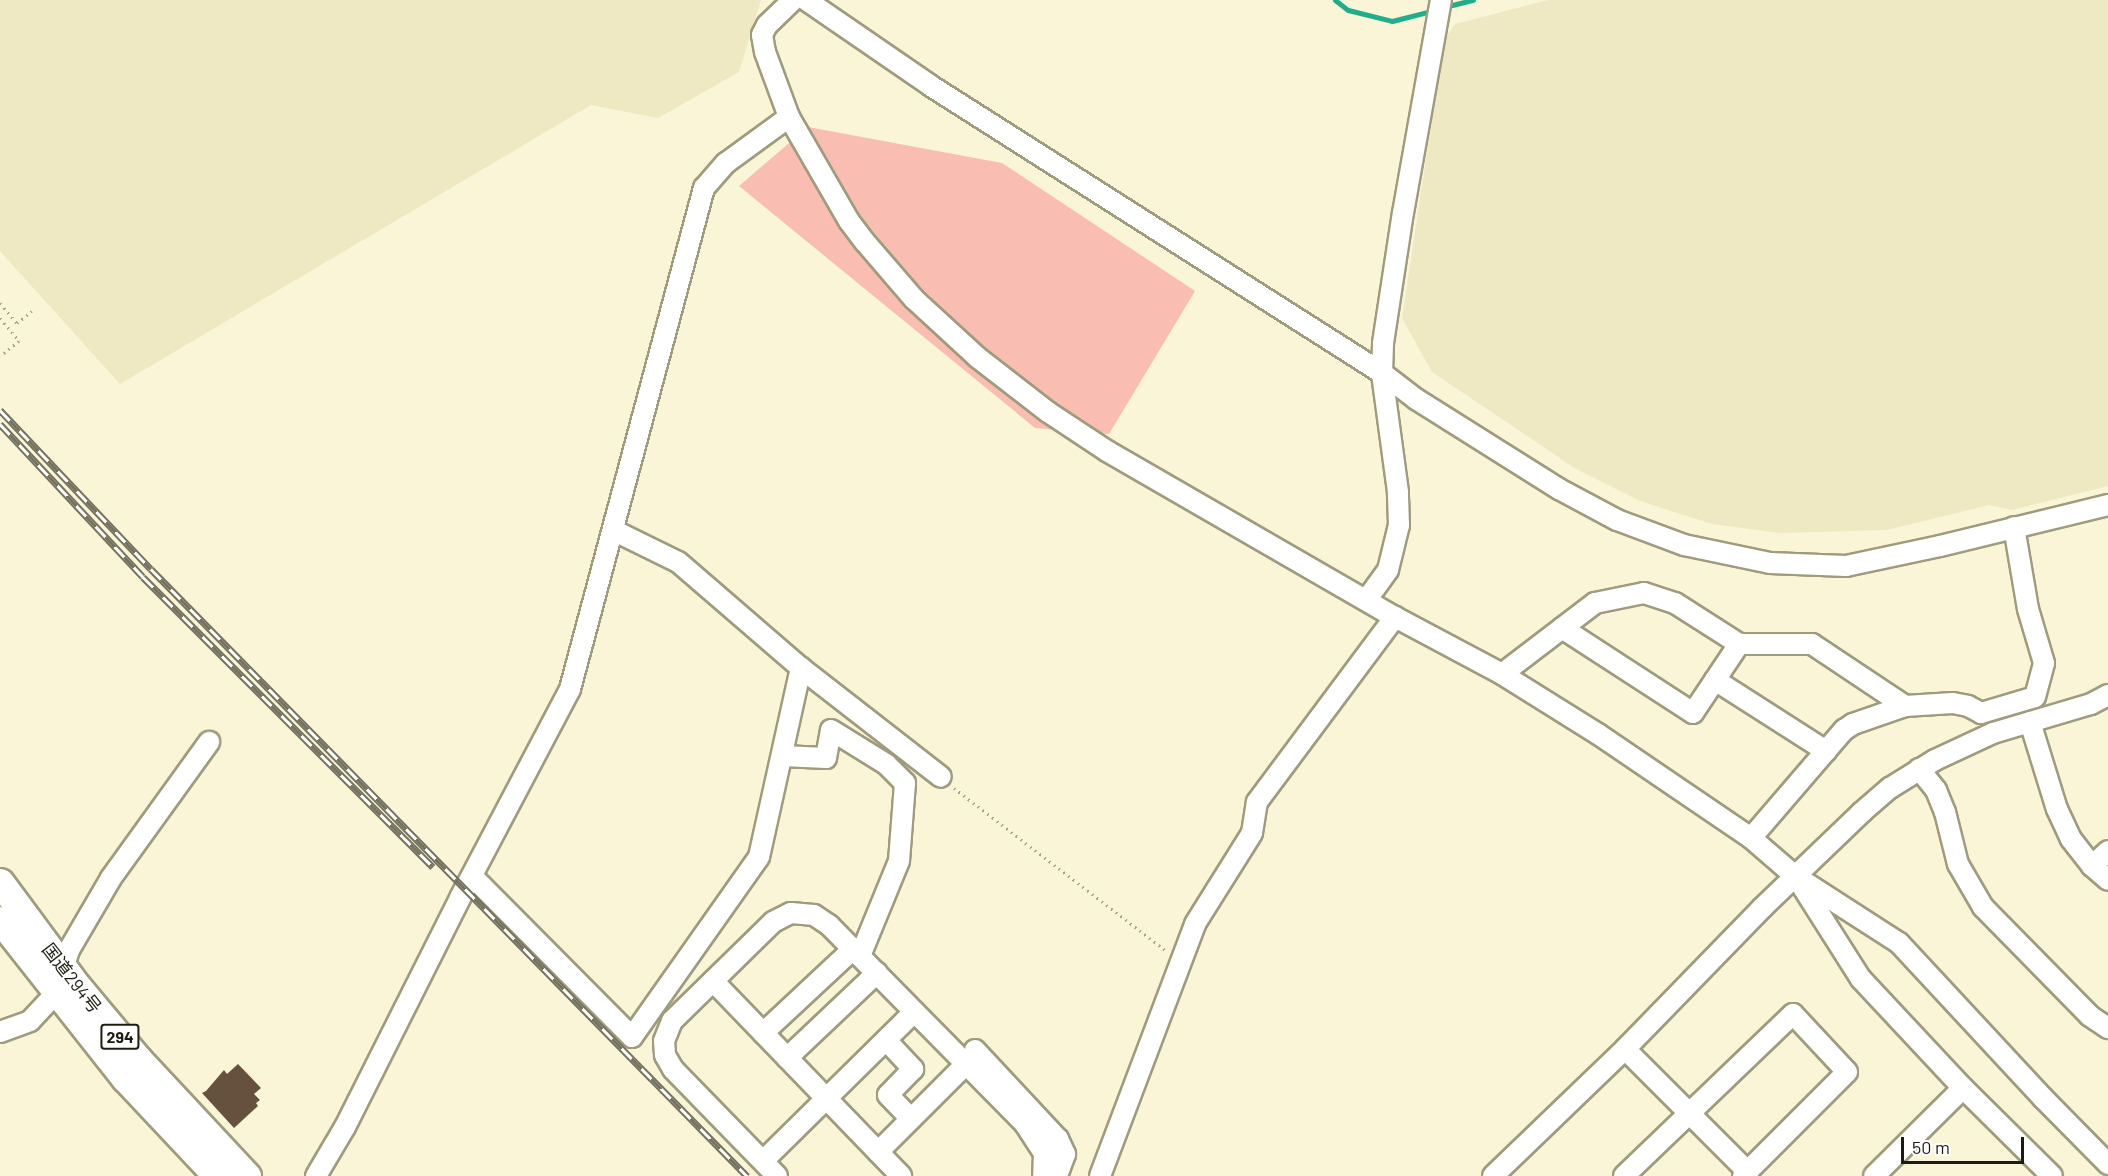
<!DOCTYPE html>
<meta charset="utf-8">
<style>
body{margin:0}
#map{position:relative;width:2108px;height:1176px;overflow:hidden;background:#f9f5d6;font-family:Barlow,"Noto Sans JP",sans-serif}
div>[style]{position:absolute}
.built>*{inset:0;background:#eee9c2}
.green>*{inset:0;background:#fabdb2}
.stream>*{height:5px;margin:-2.5px;padding:0 2.5px;transform-origin:2.5px;border-radius:2.5px;background:#1fad8a}
.building>*{inset:0;background:#65513d}
.path>*{height:3px;margin-top:-1.5px;transform-origin:0;background:repeating-linear-gradient(90deg,#a5a38b 0 1.5px,transparent 0 6px)}
.roads{filter:drop-shadow(2px 0 #9f9b7e) drop-shadow(-2px 0 #9f9b7e) drop-shadow(0 2px #9f9b7e) drop-shadow(0 -2px #9f9b7e)}
.minor>*{height:20px;margin:-10px;padding:0 10px;transform-origin:10px;border-radius:10px;background:#fff}
.highway>*{height:27px;margin:-13.5px;padding:0 13.5px;transform-origin:13.5px;border-radius:13.5px;background:#fff}
.rail>*{height:7px;margin-top:-3.5px;transform-origin:0;background:repeating-linear-gradient(90deg,#fff 0 14px,#74725f 0 28px);box-sizing:border-box;border-block:2px solid #74725f}
span{translate:-50% -50%;white-space:nowrap;text-align:center;line-height:1.15;-webkit-text-stroke:6px #fff;paint-order:stroke}
.shield-label span{padding:2px 4px;background:#fff;border:2px solid;border-radius:4px;-webkit-text-stroke-width:0}
.shield-label{font-size:16px;color:#1d1c11;font-weight:700}
.street-label{font-size:18px;color:#1d1c11}
.scale{position:absolute;left:1901px;top:1137px;width:123px;height:27px;box-sizing:border-box;border:3px solid #1d1c11;border-top:0;padding-left:8px;font-size:18px;line-height:21px;white-space:nowrap;color:#1d1c11;-webkit-text-stroke:4px #fff;paint-order:stroke}
</style>
<div id="map">
<div class="built">
<i style="clip-path:polygon(0 0,761px 0,739px 72px,658px 118px,591px 105px,120px 384px,0 251px)"></i>
<i style="clip-path:polygon(1548px 0,2108px 0,2108px 486px,2012px 510px,1989px 505px,1887px 530px,1780px 533px,1712px 524px,1640px 501px,1576px 469px,1432px 372px,1402px 318px,1444px 40px,1455px 24px)"></i>
</div>
<div class="green">
<i style="clip-path:polygon(808px 127px,1002px 163px,1195px 291px,1109px 434px,1035px 428px,739px 186px)"></i>
</div>
<div class="stream">
<i style="left:1335px;top:0;width:16px;rotate:38deg"></i>
<i style="left:1348px;top:10px;width:45px;rotate:14deg"></i>
<i style="left:1392px;top:21px;width:44px;rotate:-14.3deg"></i>
<i style="left:1444px;top:7px;width:30px;rotate:-14deg"></i>
</div>
<div class="building">
<i style="clip-path:polygon(238px 1064px,261px 1088px,254px 1094px,260px 1100px,256px 1103px,258px 1106px,234px 1128px,202px 1093px,206px 1091px,224px 1070px,227px 1074px)"></i>
</div>
<div class="path">
<i style="left:0;top:303px;width:26px;rotate:50deg"></i>
<i style="left:17px;top:323px;width:19px;rotate:-39deg"></i>
<i style="left:0;top:318px;width:30px;rotate:50deg"></i>
<i style="left:19px;top:341px;width:24px;rotate:142deg"></i>
<i style="left:954px;top:788px;width:266px;rotate:37.5deg"></i>
</div>
<div class="roads">
<div class="minor">
<i style="left:793px;top:0;width:36px;rotate:136deg"></i>
<i style="left:767px;top:25px;width:11px;rotate:117deg"></i>
<i style="left:762px;top:35px;width:17px;rotate:80deg"></i>
<i style="left:765px;top:52px;width:69px;rotate:69.7deg"></i>
<i style="left:789px;top:117px;width:120px;rotate:60deg"></i>
<i style="left:849px;top:221px;width:26px;rotate:53deg"></i>
<i style="left:865px;top:242px;width:75px;rotate:49.3deg"></i>
<i style="left:914px;top:299px;width:86px;rotate:42.6deg"></i>
<i style="left:977px;top:357px;width:90px;rotate:37.8deg"></i>
<i style="left:1048px;top:412px;width:71px;rotate:33.5deg"></i>
<i style="left:1107px;top:451px;width:332px;rotate:30deg"></i>
<i style="left:1395px;top:617px;width:121px;rotate:28deg"></i>
<i style="left:1502px;top:674px;width:113px;rotate:32deg"></i>
<i style="left:1598px;top:734px;width:185px;rotate:34.2deg"></i>
<i style="left:1751px;top:838px;width:58px;rotate:40.8deg"></i>
<i style="left:1795px;top:876px;width:124px;rotate:32.8deg"></i>
<i style="left:1899px;top:943px;width:212px;rotate:47.1deg"></i>
<i style="left:2043px;top:1098px;width:93px;rotate:45.4deg"></i>
<i style="left:806px;top:0;width:152px;rotate:34.5deg"></i>
<i style="left:931px;top:86px;width:535px;rotate:32.47deg"></i>
<i style="left:1382px;top:373px;width:43px;rotate:37.4deg"></i>
<i style="left:1416px;top:399px;width:169px;rotate:32.2deg"></i>
<i style="left:1559px;top:489px;width:66px;rotate:28.1deg"></i>
<i style="left:1617px;top:520px;width:72px;rotate:20.5deg"></i>
<i style="left:1684px;top:545px;width:88px;rotate:11.8deg"></i>
<i style="left:1770px;top:563px;width:76px;rotate:2.3deg"></i>
<i style="left:1846px;top:566px;width:96px;rotate:-12deg"></i>
<i style="left:1940px;top:546px;width:173px;rotate:-13.7deg"></i>
<i style="left:1367px;top:599px;width:36px;rotate:-54deg"></i>
<i style="left:1388px;top:570px;width:46px;rotate:-76.3deg"></i>
<i style="left:1399px;top:525px;width:33px;rotate:-92deg"></i>
<i style="left:1398px;top:492px;width:120px;rotate:-97.7deg"></i>
<i style="left:1382px;top:373px;width:30px;rotate:-88deg"></i>
<i style="left:1383px;top:343px;width:132px;rotate:-81.3deg"></i>
<i style="left:1403px;top:213px;width:216px;rotate:-79.9deg"></i>
<i style="left:1562px;top:628px;width:156px;rotate:33deg"></i>
<i style="left:1693px;top:713px;width:83px;rotate:-56.3deg"></i>
<i style="left:801px;top:668px;width:177px;rotate:37.9deg"></i>
<i style="left:1502px;top:674px;width:117px;rotate:-37.4deg"></i>
<i style="left:1595px;top:603px;width:50px;rotate:-11.5deg"></i>
<i style="left:1644px;top:593px;width:33px;rotate:18deg"></i>
<i style="left:1675px;top:603px;width:76px;rotate:32.6deg"></i>
<i style="left:1739px;top:644px;width:73px"></i>
<i style="left:1812px;top:644px;width:112px;rotate:33.7deg"></i>
<i style="left:1715px;top:680px;width:132px;rotate:32.6deg"></i>
<i style="left:2030px;top:722px;width:91px;rotate:72.8deg"></i>
<i style="left:2057px;top:809px;width:33px;rotate:65deg"></i>
<i style="left:2071px;top:839px;width:34px;rotate:52deg"></i>
<i style="left:2092px;top:866px;width:21px;rotate:41deg"></i>
<i style="left:782px;top:756px;width:44px;rotate:2.6deg"></i>
<i style="left:826px;top:758px;width:28px;rotate:-80deg"></i>
<i style="left:831px;top:730px;width:65px;rotate:31.7deg"></i>
<i style="left:886px;top:764px;width:27px;rotate:45deg"></i>
<i style="left:905px;top:783px;width:78px;rotate:94.4deg"></i>
<i style="left:899px;top:861px;width:103px;rotate:112.3deg"></i>
<i style="left:1919px;top:769px;width:27px;rotate:51deg"></i>
<i style="left:1936px;top:790px;width:24px;rotate:68deg"></i>
<i style="left:1945px;top:812px;width:54px;rotate:76deg"></i>
<i style="left:1958px;top:864px;width:50px;rotate:59.8deg"></i>
<i style="left:1983px;top:907px;width:153px;rotate:45.5deg"></i>
<i style="left:2090px;top:1016px;width:22px;rotate:34deg"></i>
<i style="left:1751px;top:838px;width:143px;rotate:-49.3deg"></i>
<i style="left:1844px;top:730px;width:11px;rotate:-34deg"></i>
<i style="left:1853px;top:724px;width:55px;rotate:-19.1deg"></i>
<i style="left:1905px;top:706px;width:48px;rotate:-3.6deg"></i>
<i style="left:1953px;top:703px;width:15px;rotate:11deg"></i>
<i style="left:1968px;top:706px;width:15px;rotate:28deg"></i>
<i style="left:1981px;top:713px;width:56px;rotate:-16.5deg"></i>
<i style="left:2035px;top:697px;width:35px;rotate:-75deg"></i>
<i style="left:2044px;top:663px;width:56px;rotate:-106.5deg"></i>
<i style="left:2028px;top:609px;width:83px;rotate:-99.7deg"></i>
<i style="left:2092px;top:866px;width:22px;rotate:-43deg"></i>
<i style="left:472px;top:876px;width:227px;rotate:45.2deg"></i>
<i style="left:632px;top:1037px;width:220px;rotate:-54.8deg"></i>
<i style="left:759px;top:857px;width:194px;rotate:-77.5deg"></i>
<i style="left:801px;top:668px;width:162px;rotate:-139.2deg"></i>
<i style="left:678px;top:562px;width:72px;rotate:-153.8deg"></i>
<i style="left:1800px;top:883px;width:114px;rotate:57.6deg"></i>
<i style="left:1861px;top:979px;width:149px;rotate:46.9deg"></i>
<i style="left:1963px;top:1088px;width:125px;rotate:44.7deg"></i>
<i style="left:713px;top:981px;width:271px;rotate:46deg"></i>
<i style="left:0;top:1032px;width:32px;rotate:-20deg"></i>
<i style="left:30px;top:1021px;width:38px;rotate:-47deg"></i>
<i style="left:56px;top:993px;width:45px;rotate:-73.2deg"></i>
<i style="left:69px;top:950px;width:83px;rotate:-59.7deg"></i>
<i style="left:111px;top:878px;width:168px;rotate:-54.2deg"></i>
<i style="left:763px;top:1033px;width:123px;rotate:-43deg"></i>
<i style="left:886px;top:1040px;width:40px;rotate:47deg"></i>
<i style="left:913px;top:1069px;width:36px;rotate:134deg"></i>
<i style="left:888px;top:1095px;width:33px;rotate:46deg"></i>
<i style="left:1625px;top:1049px;width:174px;rotate:45deg"></i>
<i style="left:975px;top:1050px;width:122px;rotate:47deg"></i>
<i style="left:1058px;top:1139px;width:17px;rotate:65deg"></i>
<i style="left:1065px;top:1154px;width:23px;rotate:110deg"></i>
<i style="left:787px;top:1058px;width:124px;rotate:-43.4deg"></i>
<i style="left:878px;top:1152px;width:124px;rotate:-45deg"></i>
<i style="left:763px;top:1161px;width:212px;rotate:-44.6deg"></i>
<i style="left:316px;top:1176px;width:57px;rotate:-59.4deg"></i>
<i style="left:345px;top:1127px;width:258px;rotate:-63.3deg"></i>
<i style="left:461px;top:896px;width:234px;rotate:-62.2deg"></i>
<i style="left:570px;top:689px;width:519px;rotate:-75.03deg"></i>
<i style="left:704px;top:188px;width:33px;rotate:-49deg"></i>
<i style="left:726px;top:163px;width:78px;rotate:-36.1deg"></i>
<i style="left:777px;top:1176px;width:149px;rotate:-134.2deg"></i>
<i style="left:673px;top:1069px;width:16px;rotate:-120deg"></i>
<i style="left:665px;top:1055px;width:14px;rotate:-94deg"></i>
<i style="left:664px;top:1041px;width:22px;rotate:-68deg"></i>
<i style="left:672px;top:1021px;width:141px;rotate:-44.4deg"></i>
<i style="left:773px;top:922px;width:20px;rotate:-27deg"></i>
<i style="left:791px;top:913px;width:23px;rotate:5deg"></i>
<i style="left:814px;top:915px;width:18px;rotate:34deg"></i>
<i style="left:829px;top:925px;width:279px;rotate:45.4deg"></i>
<i style="left:1025px;top:1124px;width:35px;rotate:57deg"></i>
<i style="left:1044px;top:1153px;width:23px;rotate:92deg"></i>
<i style="left:1100px;top:1176px;width:269px;rotate:-69.3deg"></i>
<i style="left:1195px;top:924px;width:107px;rotate:-57.9deg"></i>
<i style="left:1252px;top:833px;width:31px;rotate:-81deg"></i>
<i style="left:1257px;top:802px;width:231px;rotate:-53.3deg"></i>
<i style="left:1493px;top:1176px;width:183px;rotate:-43.9deg"></i>
<i style="left:1625px;top:1049px;width:197px;rotate:-45.8deg"></i>
<i style="left:1762px;top:908px;width:139px;rotate:-43.8deg"></i>
<i style="left:1862px;top:812px;width:37px;rotate:-41deg"></i>
<i style="left:1890px;top:788px;width:53px;rotate:-31.9deg"></i>
<i style="left:1935px;top:760px;width:64px;rotate:-25deg"></i>
<i style="left:1993px;top:733px;width:102px;rotate:-16.5deg"></i>
<i style="left:2091px;top:704px;width:19px;rotate:-28deg"></i>
<i style="left:1624px;top:1176px;width:234px;rotate:-43.8deg"></i>
<i style="left:1793px;top:1014px;width:79px;rotate:47deg"></i>
<i style="left:1847px;top:1072px;width:147px;rotate:135deg"></i>
<i style="left:1874px;top:1176px;width:125px;rotate:-44.7deg"></i>
</div>
<div class="highway">
<i style="left:0;top:882px;width:129px;rotate:53.5deg"></i>
<i style="left:77px;top:986px;width:95px;rotate:50.1deg"></i>
<i style="left:138px;top:1059px;width:160px;rotate:47deg"></i>
<i style="left:0;top:920px;width:201px;rotate:51.7deg"></i>
<i style="left:125px;top:1078px;width:134px;rotate:46.8deg"></i>
</div>
</div>
<div class="rail">
<i style="left:0;top:410px;width:219px;rotate:46.5deg"></i>
<i style="left:151px;top:569px;width:851px;rotate:45.52deg"></i>
<i style="left:0;top:424px;width:209px;rotate:46.9deg"></i>
<i style="left:143px;top:577px;width:410px;rotate:45deg"></i>
</div>
<div class="shield-label">
<span style="left:120px;top:1037px">294</span>
</div>
<div class="street-label">
<span style="left:72px;top:978px;rotate:52deg">国道294号</span>
</div>
<div class="scale">50 m</div>
</div>
